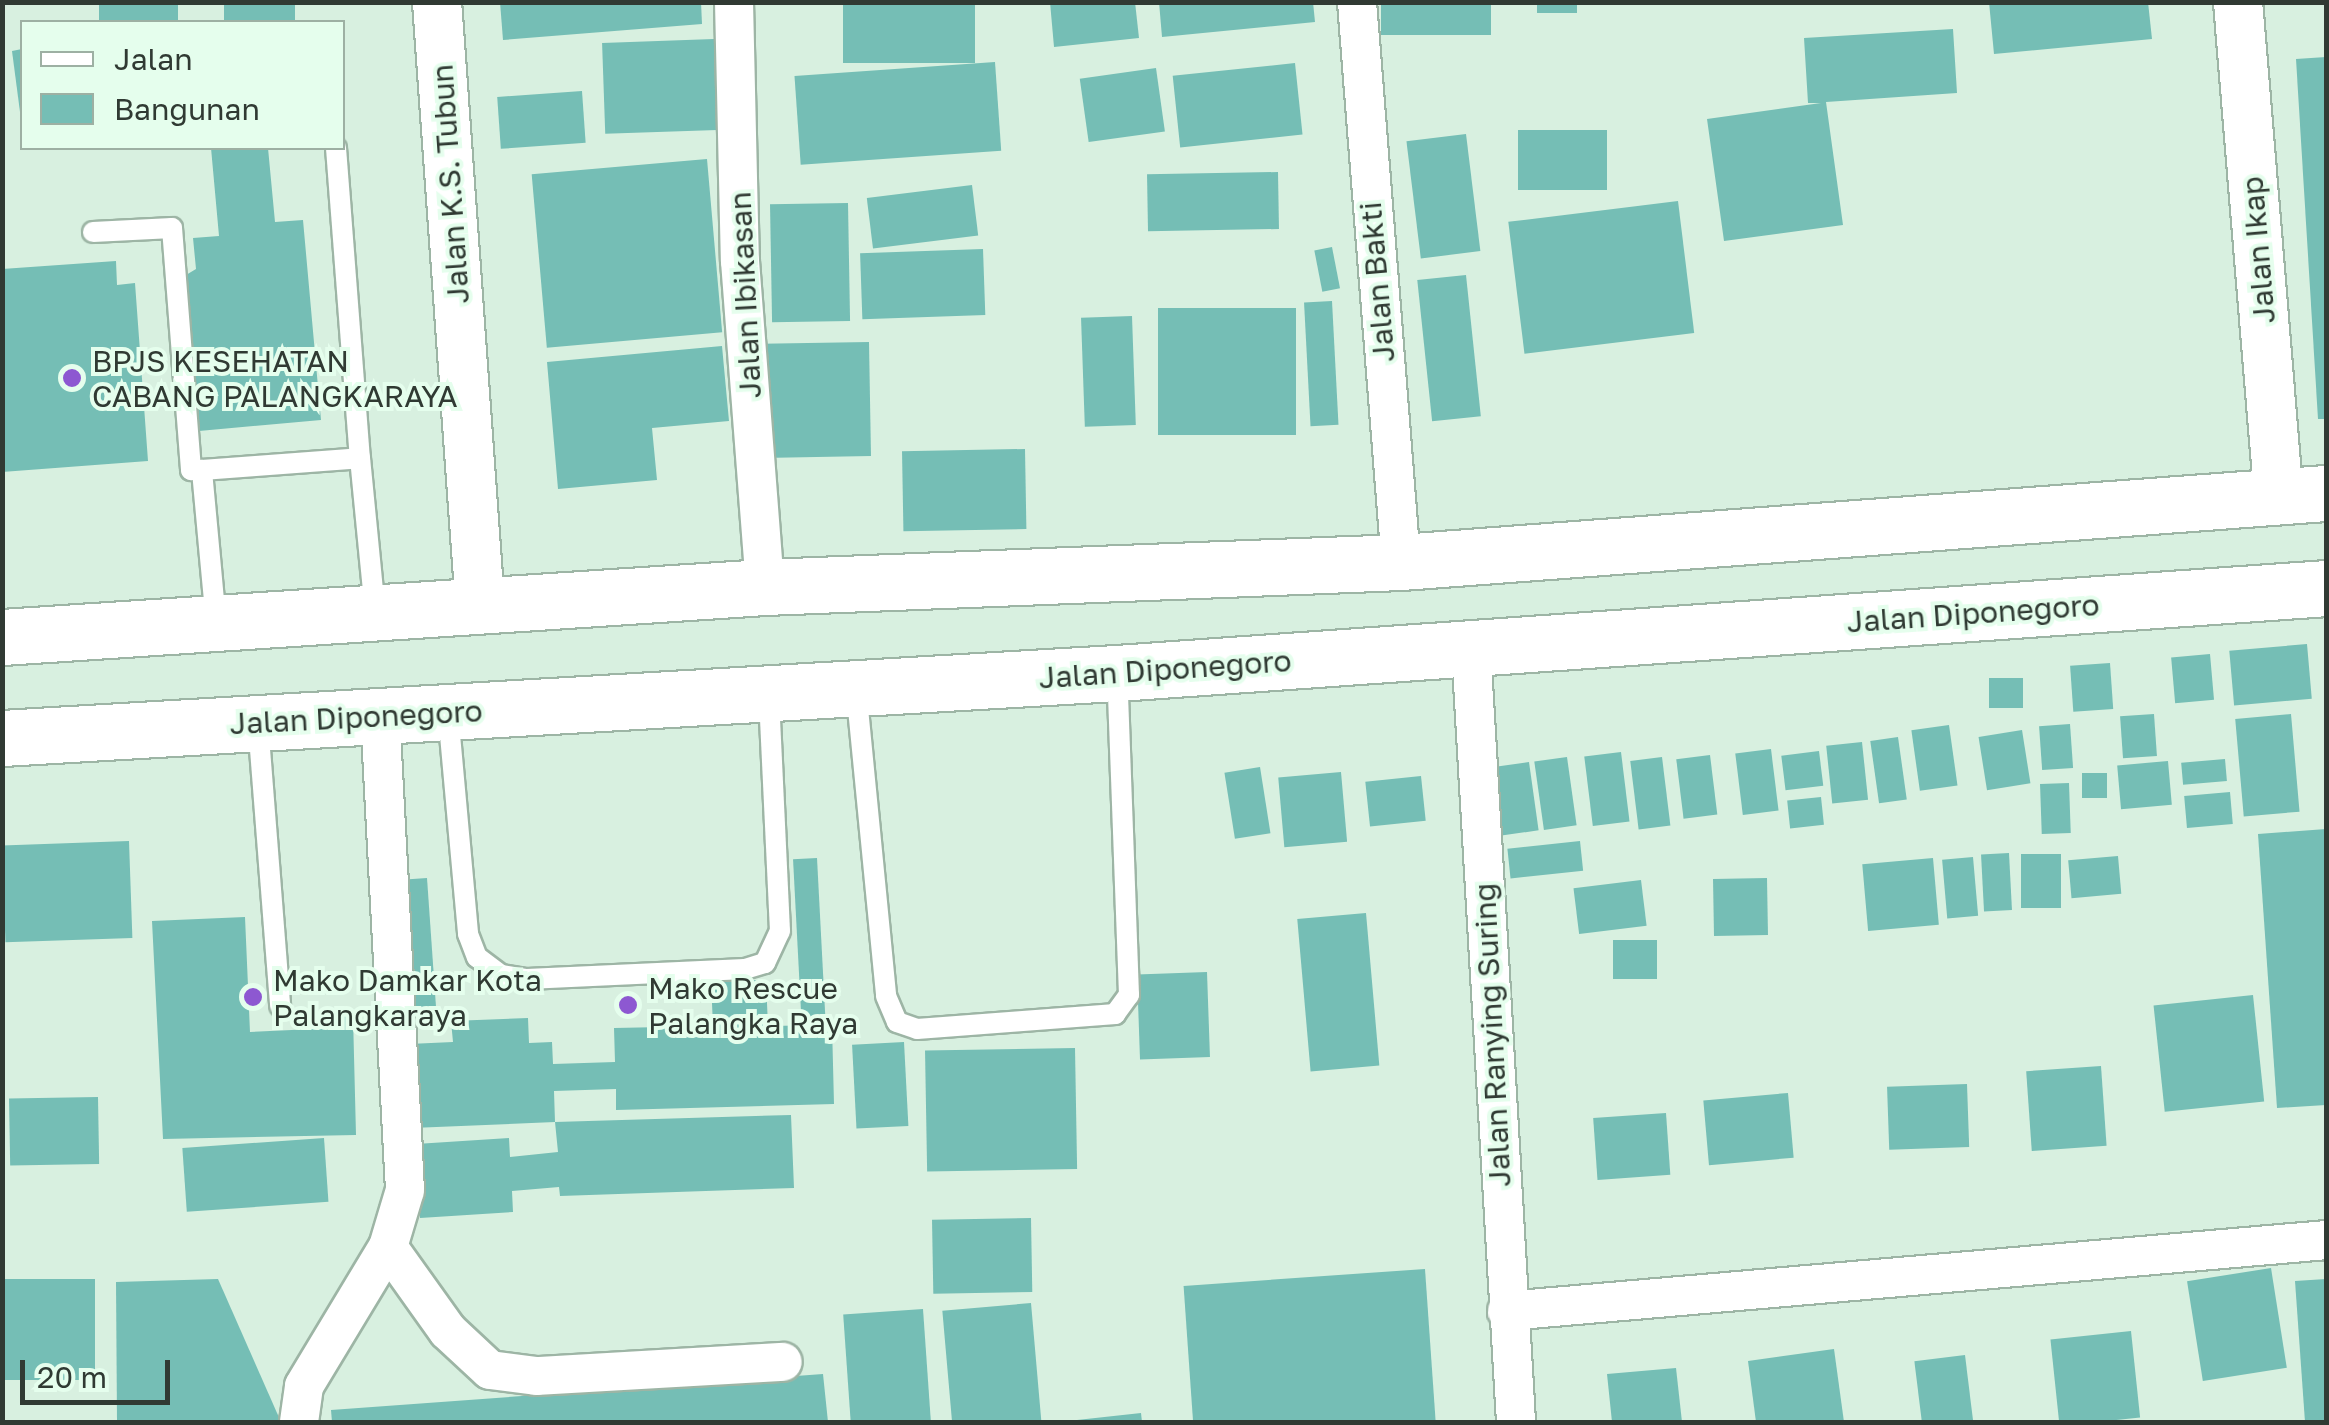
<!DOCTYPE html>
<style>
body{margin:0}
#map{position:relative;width:2329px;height:1425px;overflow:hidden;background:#d8f0e0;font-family:"Golos Text",sans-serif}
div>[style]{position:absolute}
.building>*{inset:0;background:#75beb5;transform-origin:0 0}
.roads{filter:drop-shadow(2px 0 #9db5a5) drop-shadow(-2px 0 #9db5a5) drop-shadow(0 2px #9db5a5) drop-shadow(0 -2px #9db5a5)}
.service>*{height:20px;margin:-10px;padding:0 10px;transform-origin:10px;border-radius:10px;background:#fff}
.minor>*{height:38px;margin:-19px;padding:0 19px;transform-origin:19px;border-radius:19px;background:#fff}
.tertiary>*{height:48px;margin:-24px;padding:0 24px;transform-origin:24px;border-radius:24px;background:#fff}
.secondary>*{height:55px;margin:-27.5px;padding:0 27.5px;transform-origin:27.5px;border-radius:27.5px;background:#fff}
.dots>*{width:28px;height:28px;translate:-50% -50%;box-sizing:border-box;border:5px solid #e5feed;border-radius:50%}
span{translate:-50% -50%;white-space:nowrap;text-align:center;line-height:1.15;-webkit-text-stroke:8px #e5feed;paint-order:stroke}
.street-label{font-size:30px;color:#303a33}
.poi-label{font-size:30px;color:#303a33}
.left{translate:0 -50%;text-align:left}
.frame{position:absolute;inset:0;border:5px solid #303a33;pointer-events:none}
.legend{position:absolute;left:20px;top:20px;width:325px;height:130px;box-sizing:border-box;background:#e5feed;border:2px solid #9db0a3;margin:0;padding:12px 18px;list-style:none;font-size:30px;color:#303a33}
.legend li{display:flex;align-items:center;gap:20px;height:50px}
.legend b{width:50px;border:2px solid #9db0a3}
.scale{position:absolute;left:20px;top:1360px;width:150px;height:45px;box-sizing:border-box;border:5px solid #303a33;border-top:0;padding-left:12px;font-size:30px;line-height:35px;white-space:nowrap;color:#303a33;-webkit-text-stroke:8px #e5feed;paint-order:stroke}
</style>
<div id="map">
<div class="building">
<i style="left:99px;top:2px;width:79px;height:20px"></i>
<i style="left:224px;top:2px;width:71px;height:20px"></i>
<i style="clip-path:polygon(500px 2px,701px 2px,702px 24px,503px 40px)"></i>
<i style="left:843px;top:2px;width:132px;height:61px"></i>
<i style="clip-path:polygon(1050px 2px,1135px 2px,1139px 38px,1054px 47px)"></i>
<i style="clip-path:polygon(1159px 2px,1313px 2px,1315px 22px,1162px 37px)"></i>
<i style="left:1381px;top:2px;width:110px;height:33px"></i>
<i style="left:1537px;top:2px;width:40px;height:11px"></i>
<i style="clip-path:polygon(1989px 2px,2148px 2px,2152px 39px,1994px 54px)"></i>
<i style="clip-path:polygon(1953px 29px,1957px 93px,1826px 102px,1843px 225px,1724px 241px,1707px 119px,1821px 103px,1808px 103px,1804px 38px)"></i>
<i style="left:714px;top:39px;width:91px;height:112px;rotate:88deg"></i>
<i style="clip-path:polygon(22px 49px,22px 112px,20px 112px,12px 51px)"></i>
<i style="clip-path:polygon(2326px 57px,2326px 419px,2318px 419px,2296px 59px)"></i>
<i style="left:995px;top:62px;width:89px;height:201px;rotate:86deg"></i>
<i style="left:1295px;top:63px;width:72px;height:123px;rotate:84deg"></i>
<i style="left:1156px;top:68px;width:64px;height:77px;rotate:82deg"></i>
<i style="left:582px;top:91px;width:52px;height:85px;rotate:86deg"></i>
<i style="left:1518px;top:130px;width:89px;height:60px"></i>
<i style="left:1466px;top:134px;width:118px;height:60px;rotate:83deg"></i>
<i style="clip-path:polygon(211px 148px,268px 148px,275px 222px,303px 220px,321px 420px,199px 431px,186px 275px,196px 269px,193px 238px,219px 236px)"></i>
<i style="left:707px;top:159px;width:174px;height:176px;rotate:85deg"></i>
<i style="left:1278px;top:172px;width:57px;height:131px;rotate:89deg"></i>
<i style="left:972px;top:185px;width:51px;height:106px;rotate:83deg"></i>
<i style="left:1678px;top:201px;width:133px;height:171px;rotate:83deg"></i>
<i style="left:848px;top:203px;width:118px;height:78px;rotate:89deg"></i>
<i style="left:1332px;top:247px;width:42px;height:18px;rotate:79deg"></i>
<i style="left:983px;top:249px;width:66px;height:123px;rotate:88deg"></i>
<i style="clip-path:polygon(116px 261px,117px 285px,135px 283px,148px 461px,2px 472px,2px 269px)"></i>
<i style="left:1466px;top:275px;width:142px;height:49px;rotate:84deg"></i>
<i style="left:1332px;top:301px;width:124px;height:28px;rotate:87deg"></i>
<i style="left:1296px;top:308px;width:127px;height:138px;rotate:90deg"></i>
<i style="left:1132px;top:316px;width:109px;height:51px;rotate:88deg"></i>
<i style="left:869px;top:342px;width:114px;height:112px;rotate:89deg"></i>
<i style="clip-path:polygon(722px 346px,729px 421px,652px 428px,657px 480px,558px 489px,547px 362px)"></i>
<i style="left:1025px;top:449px;width:80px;height:123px;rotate:89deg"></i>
<i style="left:2307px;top:644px;width:55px;height:78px;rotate:85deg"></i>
<i style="left:2210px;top:654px;width:46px;height:39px;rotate:85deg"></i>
<i style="left:2110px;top:663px;width:46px;height:40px;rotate:86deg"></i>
<i style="left:1989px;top:678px;width:34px;height:30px"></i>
<i style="left:2154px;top:714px;width:42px;height:34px;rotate:86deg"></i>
<i style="left:2291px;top:714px;width:98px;height:56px;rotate:85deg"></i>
<i style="left:2070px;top:724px;width:44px;height:31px;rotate:86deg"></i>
<i style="left:1949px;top:725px;width:61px;height:38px;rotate:82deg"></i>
<i style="left:2022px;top:730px;width:54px;height:44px;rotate:81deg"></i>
<i style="left:1898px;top:737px;width:63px;height:28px;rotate:82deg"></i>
<i style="left:1862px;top:742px;width:58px;height:36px;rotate:84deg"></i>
<i style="left:1771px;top:749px;width:62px;height:36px;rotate:83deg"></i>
<i style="left:1819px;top:751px;width:35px;height:38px;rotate:83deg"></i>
<i style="left:1621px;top:752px;width:70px;height:37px;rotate:83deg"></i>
<i style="left:1710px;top:755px;width:60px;height:34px;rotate:83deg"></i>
<i style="left:1567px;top:757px;width:69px;height:33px;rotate:82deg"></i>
<i style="left:1662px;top:757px;width:69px;height:32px;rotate:83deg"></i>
<i style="left:2225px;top:759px;width:22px;height:44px;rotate:85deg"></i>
<i style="left:2168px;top:761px;width:44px;height:51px;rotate:85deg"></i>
<i style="left:1529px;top:762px;width:69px;height:41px;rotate:82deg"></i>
<i style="left:1260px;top:767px;width:67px;height:36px;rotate:81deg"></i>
<i style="left:1341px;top:772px;width:70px;height:63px;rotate:85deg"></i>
<i style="left:2082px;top:773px;width:25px;height:25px"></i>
<i style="left:1421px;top:776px;width:45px;height:56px;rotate:84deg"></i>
<i style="left:2069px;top:783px;width:50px;height:29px;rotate:88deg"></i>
<i style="left:2230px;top:792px;width:32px;height:46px;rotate:85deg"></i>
<i style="left:1821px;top:797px;width:28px;height:34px;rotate:84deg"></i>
<i style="clip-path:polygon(2326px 829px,2326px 1105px,2277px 1108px,2258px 834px)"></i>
<i style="left:129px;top:841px;width:97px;height:127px;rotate:88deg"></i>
<i style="left:1580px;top:841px;width:30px;height:73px;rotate:84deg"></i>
<i style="left:2009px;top:853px;width:57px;height:28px;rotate:87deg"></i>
<i style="left:2021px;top:854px;width:40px;height:54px"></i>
<i style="left:2118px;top:856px;width:38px;height:50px;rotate:85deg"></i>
<i style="left:1973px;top:857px;width:59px;height:31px;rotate:85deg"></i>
<i style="left:817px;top:858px;width:159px;height:24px;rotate:87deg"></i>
<i style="left:1933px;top:858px;width:67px;height:71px;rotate:85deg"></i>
<i style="left:427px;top:878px;width:147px;height:29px;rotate:86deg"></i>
<i style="left:1767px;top:878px;width:57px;height:54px;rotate:89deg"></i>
<i style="left:1641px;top:880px;width:46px;height:68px;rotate:83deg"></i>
<i style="left:1366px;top:913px;width:153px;height:69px;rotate:85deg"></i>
<i style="clip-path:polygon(245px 917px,250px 1032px,313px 1029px,313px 1018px,353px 1016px,356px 1135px,163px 1139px,152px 921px)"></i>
<i style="left:1613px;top:940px;width:44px;height:39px"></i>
<i style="left:1207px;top:972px;width:85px;height:70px;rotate:88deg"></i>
<i style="clip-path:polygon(766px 980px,768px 1026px,832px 1025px,834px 1104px,616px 1110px,616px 1089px,554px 1091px,555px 1122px,412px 1128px,409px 1044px,453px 1042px,451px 1021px,528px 1018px,529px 1043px,552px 1042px,553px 1064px,615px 1062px,614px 1028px,713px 1026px,711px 981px)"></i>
<i style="left:2253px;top:995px;width:107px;height:100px;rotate:84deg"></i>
<i style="left:904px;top:1042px;width:84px;height:52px;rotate:87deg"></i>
<i style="left:1075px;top:1048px;width:121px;height:150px;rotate:89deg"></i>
<i style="left:2101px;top:1066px;width:80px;height:75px;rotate:86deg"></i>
<i style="left:1967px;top:1084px;width:63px;height:80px;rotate:88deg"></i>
<i style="left:1788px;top:1093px;width:65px;height:85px;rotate:85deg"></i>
<i style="left:98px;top:1097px;width:67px;height:89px;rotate:89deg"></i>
<i style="left:1666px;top:1113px;width:62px;height:73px;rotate:86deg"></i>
<i style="clip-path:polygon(791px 1115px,794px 1188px,560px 1196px,559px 1187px,512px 1191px,513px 1212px,420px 1218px,416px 1144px,509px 1138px,510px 1157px,558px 1152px,555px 1122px)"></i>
<i style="left:324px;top:1138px;width:64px;height:142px;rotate:86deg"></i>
<i style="left:1031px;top:1218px;width:74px;height:99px;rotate:89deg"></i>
<i style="left:2271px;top:1268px;width:101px;height:85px;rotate:81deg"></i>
<i style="left:1425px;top:1269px;width:153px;height:242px;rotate:86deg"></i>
<i style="left:95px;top:1279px;width:101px;height:93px;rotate:90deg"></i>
<i style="clip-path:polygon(218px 1279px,281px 1422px,117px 1422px,116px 1282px)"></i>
<i style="clip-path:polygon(2326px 1279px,2326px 1422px,2305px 1422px,2295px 1281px)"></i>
<i style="left:1031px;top:1303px;width:119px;height:89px;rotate:85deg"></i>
<i style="left:923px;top:1309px;width:113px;height:80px;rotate:86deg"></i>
<i style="left:2131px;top:1331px;width:87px;height:81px;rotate:84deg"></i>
<i style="clip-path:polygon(1834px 1349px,1844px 1422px,1756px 1422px,1748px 1361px)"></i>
<i style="left:1965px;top:1355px;width:67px;height:51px;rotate:83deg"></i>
<i style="clip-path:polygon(1676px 1368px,1682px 1422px,1612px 1422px,1607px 1374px)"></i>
<i style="clip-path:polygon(823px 1374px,828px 1422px,332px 1422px,331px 1410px)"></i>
<i style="clip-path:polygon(1141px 1413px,1142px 1422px,1077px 1422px,1077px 1420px)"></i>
</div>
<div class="roads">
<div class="service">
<i style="left:336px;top:148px;width:311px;rotate:85.6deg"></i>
<i style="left:93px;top:232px;width:79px;rotate:-2.9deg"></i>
<i style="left:172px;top:228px;width:243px;rotate:85.5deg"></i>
<i style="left:191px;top:470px;width:11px"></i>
<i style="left:216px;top:622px;width:153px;rotate:-95.3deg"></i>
<i style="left:202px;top:470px;width:158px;rotate:-4.3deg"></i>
<i style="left:360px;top:458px;width:155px;rotate:84.4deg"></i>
<i style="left:856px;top:688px;width:309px;rotate:84.4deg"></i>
<i style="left:886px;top:996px;width:28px;rotate:67deg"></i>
<i style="left:897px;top:1022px;width:21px;rotate:19deg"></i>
<i style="left:917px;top:1029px;width:199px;rotate:-4.3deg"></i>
<i style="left:1115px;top:1014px;width:24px;rotate:-54deg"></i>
<i style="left:1129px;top:995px;width:320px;rotate:-92.1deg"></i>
<i style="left:448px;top:713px;width:222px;rotate:84.8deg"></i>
<i style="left:468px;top:934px;width:25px;rotate:69deg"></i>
<i style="left:477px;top:957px;width:30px;rotate:37deg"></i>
<i style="left:501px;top:975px;width:26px;rotate:9deg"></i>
<i style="left:527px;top:979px;width:218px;rotate:-2.6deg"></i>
<i style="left:745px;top:969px;width:21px;rotate:-17deg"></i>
<i style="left:765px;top:963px;width:35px;rotate:-65deg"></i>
<i style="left:780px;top:931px;width:237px;rotate:-92.7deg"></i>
<i style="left:258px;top:724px;width:283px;rotate:85.5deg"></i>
</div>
<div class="minor">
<i style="left:734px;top:2px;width:259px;rotate:88.7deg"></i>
<i style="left:740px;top:261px;width:327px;rotate:85.6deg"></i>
<i style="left:1357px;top:2px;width:562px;rotate:85.51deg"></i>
<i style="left:1471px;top:648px;width:775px;rotate:86.67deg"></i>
<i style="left:388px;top:1247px;width:103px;rotate:54.5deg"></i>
<i style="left:448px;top:1331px;width:57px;rotate:42.9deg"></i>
<i style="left:490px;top:1370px;width:47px;rotate:7.3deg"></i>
<i style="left:537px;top:1376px;width:246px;rotate:-3.3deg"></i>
<i style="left:1507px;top:1311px;width:822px;rotate:-4.95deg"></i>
<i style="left:299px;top:1422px;width:36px;rotate:-82deg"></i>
<i style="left:304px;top:1386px;width:162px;rotate:-58.9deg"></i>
<i style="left:388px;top:1247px;width:59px;rotate:-73.4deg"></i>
<i style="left:405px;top:1190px;width:476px;rotate:-93deg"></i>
</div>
<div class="tertiary">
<i style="left:437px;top:2px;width:605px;rotate:85.92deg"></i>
<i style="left:2238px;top:2px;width:498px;rotate:85.3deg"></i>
</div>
<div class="secondary">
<i style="left:2px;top:637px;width:765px;rotate:-3.75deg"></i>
<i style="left:765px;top:587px;width:636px;rotate:-2.25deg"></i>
<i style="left:1401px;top:562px;width:928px;rotate:-4.27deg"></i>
<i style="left:2px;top:738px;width:1117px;rotate:-3.34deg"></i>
<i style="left:1117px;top:673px;width:1212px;rotate:-4.02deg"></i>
</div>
</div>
<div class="dots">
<i style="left:72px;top:378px;background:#8d58d1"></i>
<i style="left:253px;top:997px;background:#8d58d1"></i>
<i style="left:628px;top:1005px;background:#8d58d1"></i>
</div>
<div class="street-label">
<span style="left:450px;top:184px;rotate:-94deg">Jalan K.S. Tubun</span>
<span style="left:2258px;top:250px;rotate:-95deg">Jalan Ikap</span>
<span style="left:1377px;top:282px;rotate:-95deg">Jalan Bakti</span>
<span style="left:745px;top:295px;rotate:-93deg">Jalan Ibikasan</span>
<span style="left:1973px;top:613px;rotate:-4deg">Jalan Diponegoro</span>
<span style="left:1165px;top:669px;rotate:-4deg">Jalan Diponegoro</span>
<span style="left:356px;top:717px;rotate:-3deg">Jalan Diponegoro</span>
<span style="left:1492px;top:1035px;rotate:-93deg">Jalan Ranying Suring</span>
</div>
<div class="poi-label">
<span class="left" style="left:92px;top:378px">BPJS KESEHATAN<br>CABANG PALANGKARAYA</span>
<span class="left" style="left:273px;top:997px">Mako Damkar Kota<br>Palangkaraya</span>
<span class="left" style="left:648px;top:1005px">Mako Rescue<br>Palangka Raya</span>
</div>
<div class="frame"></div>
<ul class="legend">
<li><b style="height:12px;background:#fff"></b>Jalan</li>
<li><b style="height:28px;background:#75beb5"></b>Bangunan</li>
</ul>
<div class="scale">20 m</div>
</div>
